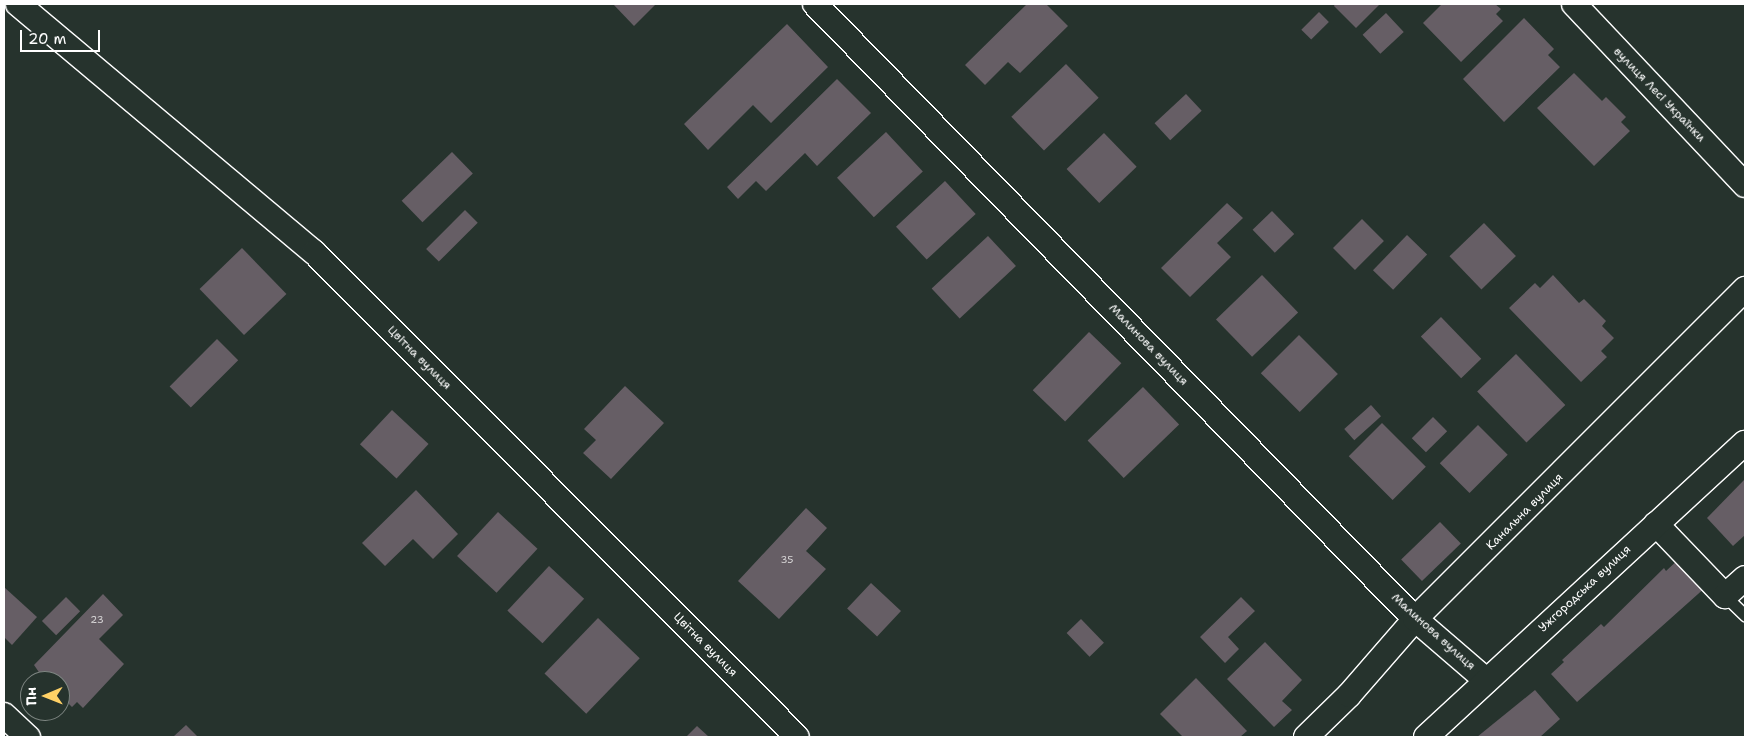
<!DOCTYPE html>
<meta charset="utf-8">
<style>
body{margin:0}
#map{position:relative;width:1749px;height:741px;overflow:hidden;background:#26332d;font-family:"Shantell Sans",sans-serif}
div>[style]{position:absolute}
.building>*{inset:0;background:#665e65;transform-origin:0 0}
.roads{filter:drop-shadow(1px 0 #fff) drop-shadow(-1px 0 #fff) drop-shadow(0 1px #fff) drop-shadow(0 -1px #fff)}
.service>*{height:11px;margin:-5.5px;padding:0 5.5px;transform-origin:5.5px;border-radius:5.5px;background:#26332d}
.minor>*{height:24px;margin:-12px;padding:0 12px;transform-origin:12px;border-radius:12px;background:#26332d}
span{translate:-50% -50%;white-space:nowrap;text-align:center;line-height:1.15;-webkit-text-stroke:4px #26332d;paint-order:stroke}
.number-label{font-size:10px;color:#d9d7d8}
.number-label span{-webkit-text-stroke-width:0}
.street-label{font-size:12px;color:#fff}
.frame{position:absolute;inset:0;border:5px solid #fff;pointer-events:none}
.north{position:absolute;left:20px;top:671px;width:50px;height:50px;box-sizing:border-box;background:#26332d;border:1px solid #7d8581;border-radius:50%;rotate:269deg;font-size:14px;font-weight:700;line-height:20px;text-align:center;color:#fff}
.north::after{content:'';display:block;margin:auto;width:18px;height:22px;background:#ffd166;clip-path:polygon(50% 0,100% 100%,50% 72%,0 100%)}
.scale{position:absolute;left:20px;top:30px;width:80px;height:22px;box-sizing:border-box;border:2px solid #fff;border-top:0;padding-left:6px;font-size:15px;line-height:18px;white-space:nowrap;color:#fff;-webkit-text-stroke:4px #26332d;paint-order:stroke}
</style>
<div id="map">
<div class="building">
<i style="clip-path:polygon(613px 4px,656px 4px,634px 26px)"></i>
<i style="clip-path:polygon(1027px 4px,1046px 4px,1068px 26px,1020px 73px,1008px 62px,985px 85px,965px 65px)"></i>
<i style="clip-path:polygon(1335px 4px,1380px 4px,1356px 28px,1334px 6px)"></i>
<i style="clip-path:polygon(1442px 4px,1495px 4px,1501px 9px,1496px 14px,1503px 21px,1461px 62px,1423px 23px)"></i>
<i style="left:1319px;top:12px;width:14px;height:25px;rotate:45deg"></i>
<i style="left:1386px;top:13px;width:26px;height:32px;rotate:47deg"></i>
<i style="clip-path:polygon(1524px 18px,1554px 49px,1548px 55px,1560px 67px,1504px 122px,1463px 79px)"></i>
<i style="clip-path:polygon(787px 24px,828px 67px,771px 123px,753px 105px,708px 150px,684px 124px)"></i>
<i style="left:1066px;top:64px;width:47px;height:76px;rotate:46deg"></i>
<i style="clip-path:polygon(1574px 73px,1602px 101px,1606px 97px,1626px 117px,1621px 122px,1630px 131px,1594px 166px,1537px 108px)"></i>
<i style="clip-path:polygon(837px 79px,871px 113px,817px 166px,805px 153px,766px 191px,756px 181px,738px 199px,727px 187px)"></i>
<i style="left:1186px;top:94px;width:23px;height:43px;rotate:47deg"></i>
<i style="left:886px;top:132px;width:54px;height:67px;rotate:47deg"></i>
<i style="left:1104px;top:133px;width:47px;height:52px;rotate:46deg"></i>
<i style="left:452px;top:152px;width:30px;height:70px;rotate:46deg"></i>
<i style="left:945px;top:181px;width:45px;height:67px;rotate:47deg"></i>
<i style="clip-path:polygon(1227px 203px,1243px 218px,1217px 243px,1231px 257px,1190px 297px,1161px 268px)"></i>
<i style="left:465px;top:210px;width:18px;height:55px;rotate:45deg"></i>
<i style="left:1272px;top:211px;width:32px;height:27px;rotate:46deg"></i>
<i style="left:1362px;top:219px;width:31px;height:41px;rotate:45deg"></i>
<i style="left:1484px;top:223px;width:46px;height:48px;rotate:46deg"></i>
<i style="left:1407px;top:235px;width:28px;height:49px;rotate:44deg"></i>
<i style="left:988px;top:236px;width:41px;height:77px;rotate:47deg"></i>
<i style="left:242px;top:248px;width:64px;height:59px;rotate:46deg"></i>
<i style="left:1262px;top:275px;width:52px;height:64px;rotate:46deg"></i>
<i style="clip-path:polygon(1553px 275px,1579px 303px,1584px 299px,1606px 321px,1602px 326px,1614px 338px,1601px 351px,1607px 357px,1581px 382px,1509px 308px,1535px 283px,1540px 288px)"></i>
<i style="left:1441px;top:317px;width:58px;height:28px;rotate:46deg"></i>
<i style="left:1089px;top:332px;width:45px;height:81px;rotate:44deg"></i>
<i style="left:1299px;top:335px;width:55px;height:54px;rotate:45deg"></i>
<i style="left:217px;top:339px;width:30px;height:67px;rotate:45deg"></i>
<i style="left:1516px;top:354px;width:71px;height:54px;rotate:46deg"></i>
<i style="clip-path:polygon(625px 386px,664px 423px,611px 479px,583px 453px,596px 440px,584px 429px)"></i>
<i style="left:1143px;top:387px;width:52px;height:77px;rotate:46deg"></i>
<i style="left:1371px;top:405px;width:15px;height:36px;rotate:48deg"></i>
<i style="left:392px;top:410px;width:50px;height:47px;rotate:43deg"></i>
<i style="left:1433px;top:417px;width:20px;height:30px;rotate:45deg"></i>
<i style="left:1382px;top:423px;width:62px;height:47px;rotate:45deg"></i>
<i style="left:1478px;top:425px;width:42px;height:54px;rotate:45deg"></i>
<i style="clip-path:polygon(1745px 479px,1745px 535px,1733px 546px,1707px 518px)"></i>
<i style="clip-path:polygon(416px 490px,458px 534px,433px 559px,413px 539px,385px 566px,362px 543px)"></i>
<i style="clip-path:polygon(806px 508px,827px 528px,806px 551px,826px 569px,779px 619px,738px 581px)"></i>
<i style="left:498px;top:512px;width:54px;height:60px;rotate:43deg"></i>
<i style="left:1440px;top:522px;width:30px;height:54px;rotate:46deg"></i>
<i style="clip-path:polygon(1681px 557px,1707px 586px,1577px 702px,1551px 674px,1564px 662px,1562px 660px,1601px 624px,1604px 627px,1664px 568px,1666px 571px)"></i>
<i style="left:549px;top:566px;width:48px;height:61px;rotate:43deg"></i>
<i style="left:871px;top:583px;width:41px;height:35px;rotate:43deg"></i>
<i style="clip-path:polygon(4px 587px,37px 617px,12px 645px,4px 637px)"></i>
<i style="clip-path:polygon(103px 594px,123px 615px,99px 639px,124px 664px,83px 708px,77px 702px,72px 707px,60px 695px,60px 681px,45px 681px,34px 665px)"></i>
<i style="left:66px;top:597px;width:20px;height:34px;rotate:45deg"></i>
<i style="clip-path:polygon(1241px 597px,1255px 611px,1228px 637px,1239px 649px,1225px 663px,1200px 637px)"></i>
<i style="left:598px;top:618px;width:58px;height:77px;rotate:44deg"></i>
<i style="left:1081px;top:619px;width:33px;height:20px;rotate:46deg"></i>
<i style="clip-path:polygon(1265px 642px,1302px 680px,1282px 701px,1292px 710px,1274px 727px,1227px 679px)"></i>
<i style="clip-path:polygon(1196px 678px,1247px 731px,1240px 737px,1183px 737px,1160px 714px)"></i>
<i style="clip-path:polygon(1535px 690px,1560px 719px,1540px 737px,1477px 737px)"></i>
<i style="clip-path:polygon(186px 725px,198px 737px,173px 737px)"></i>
<i style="clip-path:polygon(697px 726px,709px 737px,686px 737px)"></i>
</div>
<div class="roads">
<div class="service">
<i style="left:1725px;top:596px;width:28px;rotate:44deg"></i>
</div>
<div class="minor">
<i style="left:18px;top:4px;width:386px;rotate:40deg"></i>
<i style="left:314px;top:252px;width:684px;rotate:45.12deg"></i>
<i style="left:815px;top:4px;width:859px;rotate:45.71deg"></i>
<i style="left:1415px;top:619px;width:94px;rotate:40.7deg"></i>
<i style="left:1574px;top:4px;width:249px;rotate:46.6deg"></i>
<i style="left:1656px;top:524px;width:100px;rotate:46.2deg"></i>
<i style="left:1725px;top:596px;width:27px;rotate:-42deg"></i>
<i style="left:4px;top:715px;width:33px;rotate:43deg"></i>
<i style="left:1306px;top:737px;width:60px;rotate:-44.3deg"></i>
<i style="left:1349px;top:695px;width:101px;rotate:-49deg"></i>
<i style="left:1415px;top:619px;width:467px;rotate:-45deg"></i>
<i style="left:1426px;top:737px;width:434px;rotate:-42.7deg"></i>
</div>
</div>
<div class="number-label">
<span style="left:787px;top:560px">35</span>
<span style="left:97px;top:620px">23</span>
</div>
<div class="street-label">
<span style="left:1659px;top:95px;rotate:46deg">вулиця Лесі Українки</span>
<span style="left:1148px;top:345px;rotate:46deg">Малинова вулиця</span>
<span style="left:419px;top:358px;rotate:45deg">Цвітна вулиця</span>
<span style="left:1525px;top:512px;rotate:-45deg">Канальна вулиця</span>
<span style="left:1585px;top:589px;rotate:-43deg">Ужгородська вулиця</span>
<span style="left:1433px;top:632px;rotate:42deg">Малинова вулиця</span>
<span style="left:705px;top:645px;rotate:45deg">Цвітна вулиця</span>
</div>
<div class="frame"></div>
<div class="north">Пн</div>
<div class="scale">20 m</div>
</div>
